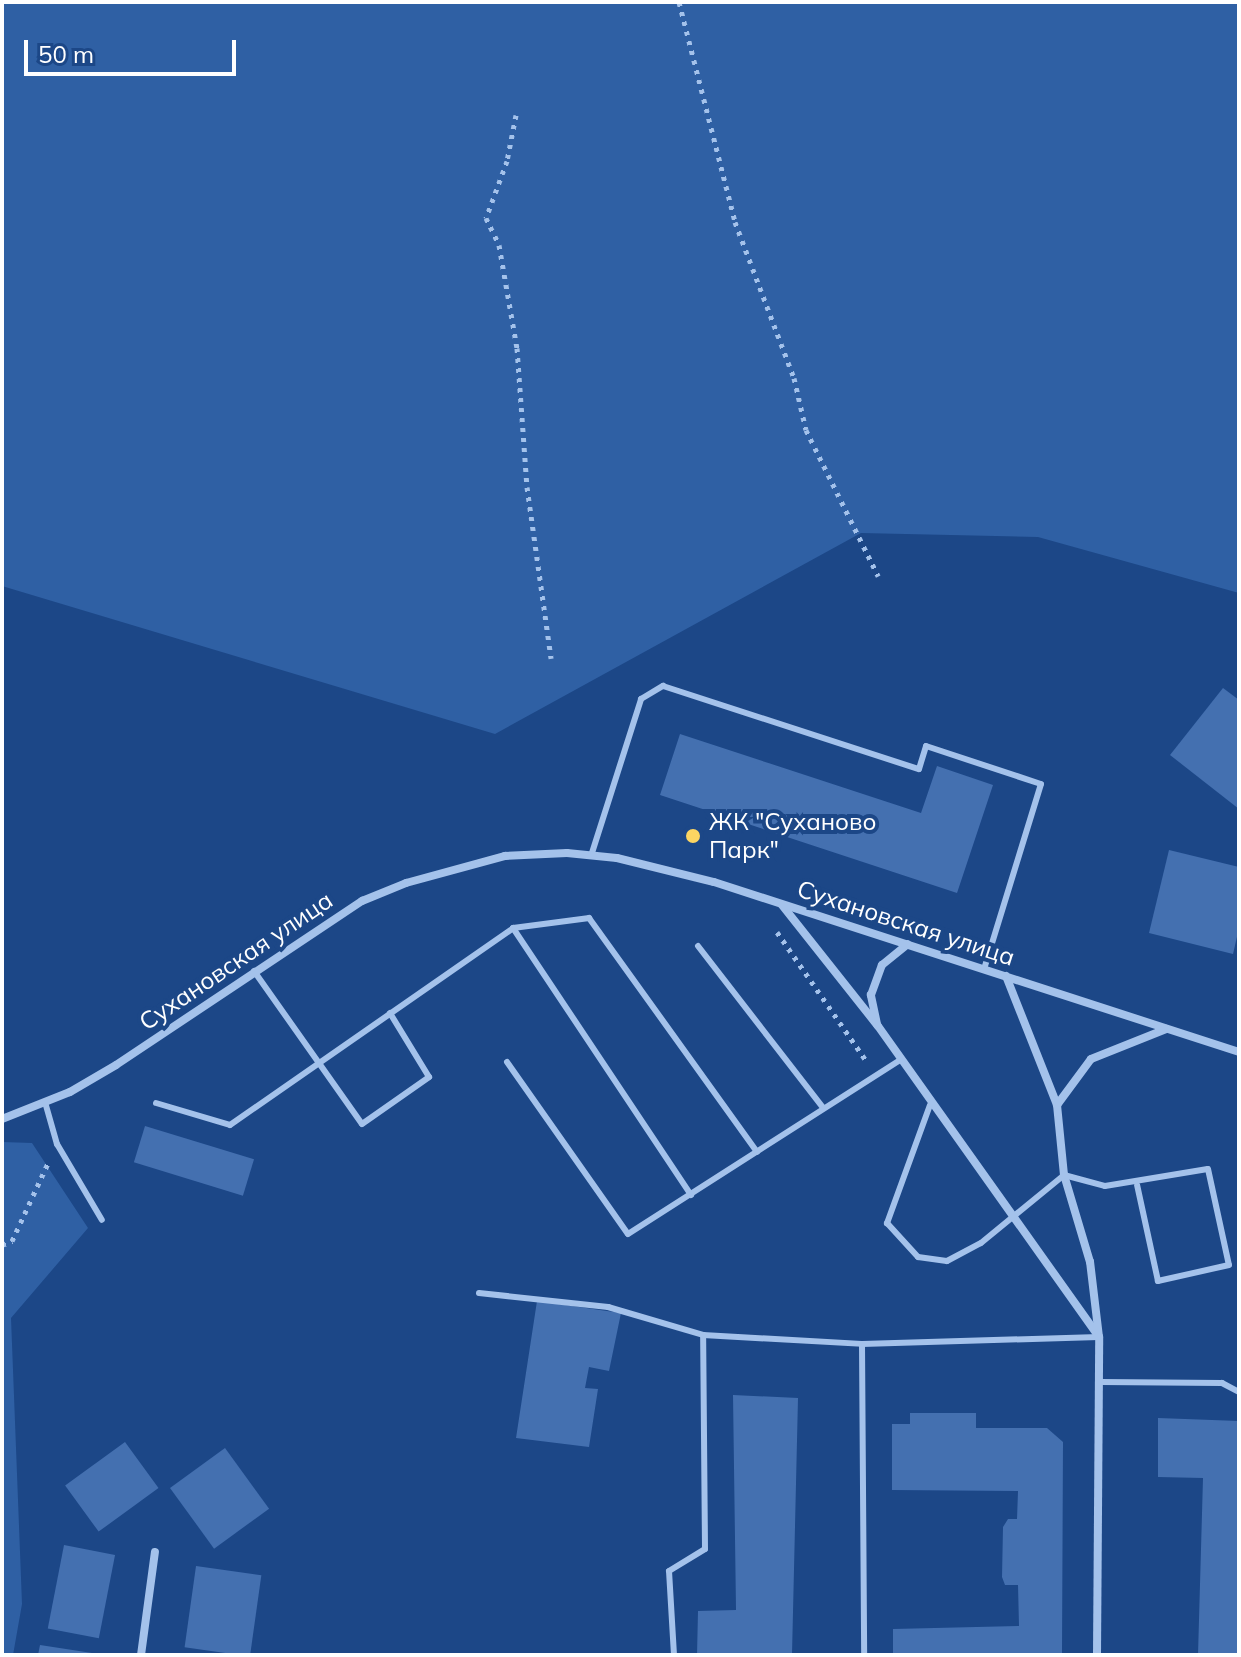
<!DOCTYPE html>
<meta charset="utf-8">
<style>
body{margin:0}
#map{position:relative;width:1241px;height:1657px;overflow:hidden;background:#1c4787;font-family:Mulish,sans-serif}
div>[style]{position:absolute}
.green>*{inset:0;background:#2f60a4}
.building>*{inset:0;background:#4470b0;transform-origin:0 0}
.path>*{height:5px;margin-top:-2.5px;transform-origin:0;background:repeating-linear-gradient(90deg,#a4c2eb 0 4px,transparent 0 10px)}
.lane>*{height:6px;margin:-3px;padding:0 3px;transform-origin:3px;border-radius:3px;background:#a4c2eb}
.street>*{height:8px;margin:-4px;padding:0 4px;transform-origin:4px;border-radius:4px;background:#a4c2eb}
.dots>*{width:22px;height:22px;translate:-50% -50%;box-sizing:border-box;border:4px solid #1c4787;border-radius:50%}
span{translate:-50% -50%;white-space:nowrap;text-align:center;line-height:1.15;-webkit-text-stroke:8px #1c4787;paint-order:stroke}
.poi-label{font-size:24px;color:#fff}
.left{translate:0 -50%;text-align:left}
.street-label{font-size:24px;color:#fff}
.frame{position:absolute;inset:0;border:4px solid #fff;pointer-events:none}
.scale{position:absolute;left:24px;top:40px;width:212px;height:36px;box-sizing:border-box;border:4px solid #fff;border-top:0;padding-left:10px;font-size:24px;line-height:28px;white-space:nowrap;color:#fff;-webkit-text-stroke:6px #1c4787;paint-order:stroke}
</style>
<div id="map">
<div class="green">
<i style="clip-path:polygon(2px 2px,1239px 2px,1239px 593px,1038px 537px,861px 533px,495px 734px,2px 586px)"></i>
<i style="clip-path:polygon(2px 1142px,32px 1143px,88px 1228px,11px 1318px,22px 1604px,13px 1655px,2px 1655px)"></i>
</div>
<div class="building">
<i style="clip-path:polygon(1223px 688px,1239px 700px,1239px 809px,1170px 755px)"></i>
<i style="clip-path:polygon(680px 734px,921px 813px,937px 766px,993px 785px,957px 893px,660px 795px)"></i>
<i style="clip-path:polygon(1169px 850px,1239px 867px,1239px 928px,1233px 954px,1149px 933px)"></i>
<i style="left:145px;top:1126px;width:114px;height:38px;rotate:17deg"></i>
<i style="clip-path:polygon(537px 1301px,621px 1313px,609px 1371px,589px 1367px,585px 1388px,598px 1389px,589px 1447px,516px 1438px)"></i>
<i style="clip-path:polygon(733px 1395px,798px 1398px,792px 1655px,697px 1655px,698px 1611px,736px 1610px)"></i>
<i style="clip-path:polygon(910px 1413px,976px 1413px,976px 1428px,1047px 1428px,1063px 1442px,1062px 1655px,893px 1655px,893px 1629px,1019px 1626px,1018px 1585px,1005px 1585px,1002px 1577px,1003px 1527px,1008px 1519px,1017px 1519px,1018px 1491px,892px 1490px,892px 1424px,910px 1424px)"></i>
<i style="clip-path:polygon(1158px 1418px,1239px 1421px,1239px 1655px,1198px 1655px,1203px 1478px,1158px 1477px)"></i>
<i style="left:125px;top:1442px;width:57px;height:74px;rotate:54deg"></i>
<i style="left:225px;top:1448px;width:75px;height:68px;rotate:54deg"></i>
<i style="left:64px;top:1545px;width:52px;height:85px;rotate:11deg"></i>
<i style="left:196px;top:1566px;width:66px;height:82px;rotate:8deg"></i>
<i style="clip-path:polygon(40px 1645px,92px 1653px,91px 1655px,38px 1655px)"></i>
</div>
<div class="path">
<i style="left:679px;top:2px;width:227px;rotate:75.7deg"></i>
<i style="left:735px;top:222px;width:167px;rotate:69.3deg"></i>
<i style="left:794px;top:378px;width:53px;rotate:77deg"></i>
<i style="left:806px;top:430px;width:163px;rotate:63.7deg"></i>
<i style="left:516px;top:115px;width:47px;rotate:101.1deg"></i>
<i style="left:507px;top:161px;width:61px;rotate:110.2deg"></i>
<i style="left:486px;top:218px;width:30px;rotate:64deg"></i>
<i style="left:499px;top:245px;width:105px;rotate:80.1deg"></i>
<i style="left:517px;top:348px;width:139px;rotate:85.9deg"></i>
<i style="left:527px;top:487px;width:173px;rotate:82deg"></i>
<i style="left:777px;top:932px;width:158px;rotate:55.3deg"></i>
<i style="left:2px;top:1245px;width:11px;rotate:-22deg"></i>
<i style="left:12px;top:1241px;width:88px;rotate:-65.2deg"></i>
</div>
<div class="lane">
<i style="left:591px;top:856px;width:165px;rotate:-72.3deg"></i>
<i style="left:641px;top:699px;width:26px;rotate:-31deg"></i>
<i style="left:663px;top:686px;width:269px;rotate:18deg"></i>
<i style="left:919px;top:769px;width:24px;rotate:-73deg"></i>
<i style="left:926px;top:746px;width:121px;rotate:18.3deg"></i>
<i style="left:1041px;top:784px;width:194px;rotate:107.1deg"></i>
<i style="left:513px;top:928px;width:321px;rotate:56.3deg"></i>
<i style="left:698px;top:946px;width:205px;rotate:52.3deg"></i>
<i style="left:254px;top:971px;width:187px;rotate:54.8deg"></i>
<i style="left:362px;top:1124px;width:82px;rotate:-35deg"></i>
<i style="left:429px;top:1077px;width:75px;rotate:-121.4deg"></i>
<i style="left:507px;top:1062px;width:210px;rotate:54.9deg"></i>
<i style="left:628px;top:1234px;width:323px;rotate:-32.6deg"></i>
<i style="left:45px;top:1102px;width:44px;rotate:74.1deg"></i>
<i style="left:57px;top:1144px;width:88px;rotate:59.4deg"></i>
<i style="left:156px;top:1103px;width:77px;rotate:16.6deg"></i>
<i style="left:230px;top:1125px;width:345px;rotate:-34.8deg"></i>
<i style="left:513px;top:928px;width:77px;rotate:-7.5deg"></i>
<i style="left:589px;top:918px;width:288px;rotate:54.3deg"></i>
<i style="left:930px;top:1105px;width:126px;rotate:110deg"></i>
<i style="left:887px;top:1223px;width:46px;rotate:47.6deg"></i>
<i style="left:918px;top:1257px;width:29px;rotate:8deg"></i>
<i style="left:947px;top:1261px;width:38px;rotate:-28deg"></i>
<i style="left:981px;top:1243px;width:107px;rotate:-39.3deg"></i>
<i style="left:1064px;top:1175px;width:42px;rotate:15deg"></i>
<i style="left:1105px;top:1186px;width:104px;rotate:-9.4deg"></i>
<i style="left:1208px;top:1169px;width:98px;rotate:77.7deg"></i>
<i style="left:1229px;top:1265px;width:73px;rotate:167.3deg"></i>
<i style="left:1158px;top:1281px;width:98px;rotate:-102.3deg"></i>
<i style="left:479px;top:1293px;width:130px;rotate:6.2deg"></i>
<i style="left:608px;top:1307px;width:99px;rotate:16.4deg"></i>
<i style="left:862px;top:1344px;width:311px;rotate:89.6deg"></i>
<i style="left:1101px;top:1382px;width:121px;rotate:0.5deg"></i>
<i style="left:1222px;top:1383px;width:19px;rotate:28deg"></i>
<i style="left:674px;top:1655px;width:84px;rotate:-93.4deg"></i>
<i style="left:669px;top:1571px;width:42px;rotate:-31.4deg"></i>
<i style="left:705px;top:1549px;width:214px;rotate:-90.5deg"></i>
<i style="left:703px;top:1335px;width:159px;rotate:3.2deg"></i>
<i style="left:862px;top:1344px;width:237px;rotate:-1.7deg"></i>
</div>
<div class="street">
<i style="left:782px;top:905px;width:154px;rotate:51.6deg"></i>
<i style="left:878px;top:1026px;width:379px;rotate:54.6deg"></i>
<i style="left:1006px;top:976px;width:139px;rotate:68.4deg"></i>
<i style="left:877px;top:1024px;width:30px;rotate:-102deg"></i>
<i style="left:871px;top:995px;width:32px;rotate:-70deg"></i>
<i style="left:882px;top:965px;width:33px;rotate:-39deg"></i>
<i style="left:2px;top:1119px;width:73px;rotate:-21.7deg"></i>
<i style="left:70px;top:1092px;width:53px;rotate:-30.4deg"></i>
<i style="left:116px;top:1065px;width:296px;rotate:-33.7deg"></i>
<i style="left:362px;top:901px;width:48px;rotate:-22.2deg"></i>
<i style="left:406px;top:883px;width:103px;rotate:-15.3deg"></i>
<i style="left:505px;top:856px;width:62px;rotate:-2.8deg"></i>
<i style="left:567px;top:853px;width:50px;rotate:5.7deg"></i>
<i style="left:617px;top:858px;width:100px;rotate:13.9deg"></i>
<i style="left:714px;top:882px;width:552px;rotate:17.94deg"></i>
<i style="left:141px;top:1655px;width:104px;rotate:-82.3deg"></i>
<i style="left:1097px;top:1655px;width:318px;rotate:-89.6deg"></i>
<i style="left:1099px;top:1337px;width:76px;rotate:-96.8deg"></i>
<i style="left:1090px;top:1262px;width:91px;rotate:-106.6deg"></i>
<i style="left:1064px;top:1175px;width:70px;rotate:-95.7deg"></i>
<i style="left:1057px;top:1105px;width:57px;rotate:-53.5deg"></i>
<i style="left:1091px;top:1059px;width:81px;rotate:-21.8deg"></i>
</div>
<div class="dots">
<i style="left:693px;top:836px;background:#fcd562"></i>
</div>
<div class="poi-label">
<span class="left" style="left:709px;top:836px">ЖК "Суханово<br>Парк"</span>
</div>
<div class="street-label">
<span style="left:906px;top:923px;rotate:18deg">Сухановская улица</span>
<span style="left:236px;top:961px;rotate:-34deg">Сухановская улица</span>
</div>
<div class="frame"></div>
<div class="scale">50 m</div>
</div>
